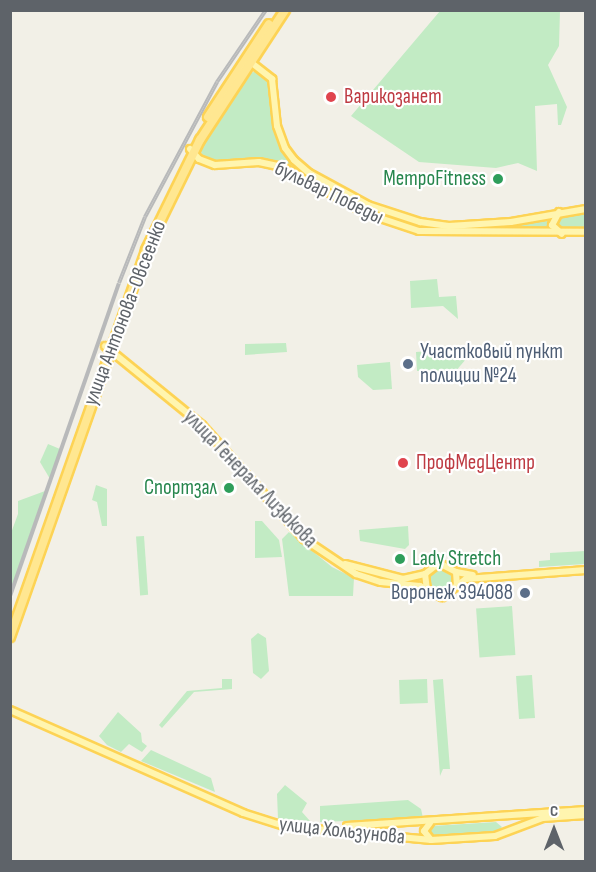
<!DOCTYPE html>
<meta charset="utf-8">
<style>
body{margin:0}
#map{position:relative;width:596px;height:872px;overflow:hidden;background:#f2f0e7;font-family:"Sofia Sans Condensed",sans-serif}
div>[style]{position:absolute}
.green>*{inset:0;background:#c2ebc4;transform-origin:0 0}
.round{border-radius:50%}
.roads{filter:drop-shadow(2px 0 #fdd355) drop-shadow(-2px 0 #fdd355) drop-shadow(0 2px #fdd355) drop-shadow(0 -2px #fdd355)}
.major>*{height:6px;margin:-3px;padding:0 3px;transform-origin:3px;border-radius:3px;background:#fff5af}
.highway>*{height:8px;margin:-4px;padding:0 4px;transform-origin:4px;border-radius:4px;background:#ffe791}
.rail>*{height:4px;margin-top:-2px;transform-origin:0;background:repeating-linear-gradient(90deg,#fff 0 4.5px,#b8b9ba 0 9px);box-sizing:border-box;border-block:2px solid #b8b9ba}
.dots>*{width:16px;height:16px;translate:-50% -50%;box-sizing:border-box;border:3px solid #fff;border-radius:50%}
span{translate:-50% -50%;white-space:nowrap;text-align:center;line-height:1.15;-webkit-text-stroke:4.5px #fff;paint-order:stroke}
.health-label{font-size:21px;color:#be3a42}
.left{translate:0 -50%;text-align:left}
.leisure-label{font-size:21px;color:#27864d}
.right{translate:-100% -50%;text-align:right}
.street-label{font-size:21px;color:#5e6369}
.service-label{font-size:21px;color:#4e5e75}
.frame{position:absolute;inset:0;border:12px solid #5e6369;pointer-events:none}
.north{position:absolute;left:524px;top:800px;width:60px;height:60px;-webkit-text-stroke:4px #fff;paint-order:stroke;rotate:0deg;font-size:16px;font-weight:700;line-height:24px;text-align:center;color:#5e6369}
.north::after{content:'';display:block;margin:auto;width:21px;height:27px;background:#5e6369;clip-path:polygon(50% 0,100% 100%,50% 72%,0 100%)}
</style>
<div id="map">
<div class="green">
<i style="clip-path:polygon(440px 11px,560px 11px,559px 46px,548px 65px,567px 107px,561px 125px,558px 125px,557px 104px,535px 106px,537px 171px,518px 163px,496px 168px,419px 162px,351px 116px)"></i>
<i style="clip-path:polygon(258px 71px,273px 88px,273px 125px,277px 141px,302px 173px,260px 158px,217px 162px,205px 158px,200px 151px,245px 74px)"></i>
<i style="clip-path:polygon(306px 174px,371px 209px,417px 225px,470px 229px,509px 226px,551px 216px,549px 224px,553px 230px,438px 230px,414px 226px,369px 210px)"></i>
<i style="clip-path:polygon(585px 212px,585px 228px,556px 227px,555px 219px,561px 214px)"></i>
<i style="clip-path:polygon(437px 279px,439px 297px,456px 296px,458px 319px,443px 306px,411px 308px,410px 281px)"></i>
<i style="clip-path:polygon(286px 343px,287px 352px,245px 355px,245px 344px)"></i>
<i style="clip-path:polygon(457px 349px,459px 359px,464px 352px,473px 351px,448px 380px,426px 381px,425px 371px,417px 371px,416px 352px)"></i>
<i style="clip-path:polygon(390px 362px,392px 389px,373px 390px,358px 377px,357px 365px)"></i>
<i style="clip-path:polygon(48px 444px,60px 449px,50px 479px,40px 462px)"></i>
<i style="clip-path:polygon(96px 485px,107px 489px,107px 526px,102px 526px,97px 502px,92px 500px)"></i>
<i style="clip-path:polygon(45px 491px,11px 589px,11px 533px,18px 514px,18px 501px)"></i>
<i style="clip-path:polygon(255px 521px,262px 521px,279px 540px,282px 557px,255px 558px)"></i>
<i style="clip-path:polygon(408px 526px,409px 545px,405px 549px,360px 541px,359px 530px)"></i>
<i style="clip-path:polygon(289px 532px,332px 567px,354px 578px,353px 596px,289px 596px,282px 539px)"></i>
<i style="left:144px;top:536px;width:59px;height:8px;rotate:86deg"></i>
<i style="clip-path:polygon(585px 551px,585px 564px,539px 567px,539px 561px,550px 560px,550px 553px)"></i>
<i class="round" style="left:428px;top:567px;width:26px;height:26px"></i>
<i style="left:512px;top:606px;width:49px;height:36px;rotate:86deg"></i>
<i style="clip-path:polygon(258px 633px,266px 638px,269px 671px,261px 679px,253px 673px,251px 639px)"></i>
<i style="left:532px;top:675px;width:43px;height:16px;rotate:86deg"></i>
<i style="clip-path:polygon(222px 679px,232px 679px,232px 689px,194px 692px,162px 728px,159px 725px,187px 691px,222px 688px)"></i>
<i style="left:427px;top:679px;width:24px;height:28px;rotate:88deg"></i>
<i style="clip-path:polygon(443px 679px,450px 769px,443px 769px,440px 776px,433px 680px)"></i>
<i style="clip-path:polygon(118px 712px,141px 733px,142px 742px,147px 746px,142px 752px,129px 744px,121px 752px,107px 745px,99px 736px)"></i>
<i style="clip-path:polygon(151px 750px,211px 778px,215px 792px,141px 761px)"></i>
<i style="clip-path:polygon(285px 785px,307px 803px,302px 812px,310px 821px,278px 819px,277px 794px)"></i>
<i style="clip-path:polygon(408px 800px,421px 809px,423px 818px,320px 822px,320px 806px)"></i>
<i style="clip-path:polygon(496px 822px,502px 827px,497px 832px,432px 836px,427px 830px,432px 826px)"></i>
</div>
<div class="roads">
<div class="major">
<i style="left:248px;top:60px;width:31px;rotate:38deg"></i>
<i style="left:272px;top:79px;width:47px;rotate:83.9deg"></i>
<i style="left:277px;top:126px;width:23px;rotate:70deg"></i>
<i style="left:285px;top:148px;width:15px;rotate:53deg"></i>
<i style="left:294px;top:160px;width:20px;rotate:41deg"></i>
<i style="left:309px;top:173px;width:67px;rotate:28.5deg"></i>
<i style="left:368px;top:205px;width:55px;rotate:18.1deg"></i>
<i style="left:420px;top:222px;width:29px;rotate:8deg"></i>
<i style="left:449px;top:226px;width:62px;rotate:-3.7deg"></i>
<i style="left:511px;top:222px;width:76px;rotate:-9.8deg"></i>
<i style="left:190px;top:149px;width:13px;rotate:48deg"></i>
<i style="left:199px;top:159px;width:17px;rotate:21deg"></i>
<i style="left:215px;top:165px;width:44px;rotate:-3.9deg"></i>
<i style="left:259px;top:162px;width:25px;rotate:12deg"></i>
<i style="left:283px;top:167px;width:94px;rotate:29.3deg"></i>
<i style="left:365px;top:213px;width:57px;rotate:18.4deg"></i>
<i style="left:419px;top:231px;width:167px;rotate:0.3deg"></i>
<i style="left:559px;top:212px;width:15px;rotate:118deg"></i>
<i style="left:552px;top:225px;width:13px;rotate:42deg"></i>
<i style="left:105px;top:346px;width:125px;rotate:39.2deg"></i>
<i style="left:202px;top:425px;width:153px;rotate:48.2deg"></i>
<i style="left:304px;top:539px;width:63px;rotate:33.9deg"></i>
<i style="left:356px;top:574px;width:26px;rotate:18deg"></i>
<i style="left:381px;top:582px;width:39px;rotate:6deg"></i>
<i style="left:420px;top:586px;width:25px;rotate:27deg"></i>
<i style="left:442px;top:597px;width:30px;rotate:-37deg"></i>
<i style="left:466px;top:579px;width:120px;rotate:-4.3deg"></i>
<i style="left:345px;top:564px;width:60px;rotate:14.5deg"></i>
<i style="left:403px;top:579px;width:23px;rotate:-13deg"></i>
<i style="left:456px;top:572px;width:17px;rotate:10deg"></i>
<i style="left:427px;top:590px;width:16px;rotate:-97deg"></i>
<i style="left:425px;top:574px;width:18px;rotate:-38deg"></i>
<i style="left:439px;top:563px;width:19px;rotate:28deg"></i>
<i style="left:456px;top:572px;width:14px;rotate:86deg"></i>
<i style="left:10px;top:710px;width:255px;rotate:23.8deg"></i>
<i style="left:243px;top:813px;width:43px;rotate:17.6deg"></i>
<i style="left:284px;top:826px;width:148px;rotate:5.4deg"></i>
<i style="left:431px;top:840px;width:64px;rotate:-3.6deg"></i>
<i style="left:495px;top:836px;width:51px;rotate:-20.6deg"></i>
<i style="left:543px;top:818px;width:43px;rotate:-4deg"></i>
<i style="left:430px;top:823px;width:10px;rotate:127deg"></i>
<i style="left:424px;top:831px;width:11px;rotate:52deg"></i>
<i style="left:347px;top:826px;width:240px;rotate:-3.8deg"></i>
</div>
<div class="highway">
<i style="left:208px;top:117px;width:111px;rotate:-56.7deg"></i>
<i style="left:10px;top:637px;width:410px;rotate:-70.6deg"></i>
<i style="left:146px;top:250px;width:123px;rotate:-63.9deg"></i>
<i style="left:200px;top:140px;width:155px;rotate:-56.8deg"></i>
</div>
</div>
<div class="rail">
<i style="left:10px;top:596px;width:331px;rotate:-70.8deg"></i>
<i style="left:119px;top:283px;width:71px;rotate:-68.5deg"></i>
<i style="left:145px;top:217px;width:153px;rotate:-61.9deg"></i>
<i style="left:217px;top:82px;width:87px;rotate:-55.8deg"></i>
</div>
<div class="dots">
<i style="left:331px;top:97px;background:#e0444e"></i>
<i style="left:498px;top:179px;background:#2e9e5b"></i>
<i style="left:408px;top:364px;background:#5c6f8a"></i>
<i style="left:403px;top:463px;background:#e0444e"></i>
<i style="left:229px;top:488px;background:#2e9e5b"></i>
<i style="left:400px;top:559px;background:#2e9e5b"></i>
<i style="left:525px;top:593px;background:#5c6f8a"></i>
</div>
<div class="health-label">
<span class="left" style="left:344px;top:97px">Варикозанет</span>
<span class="left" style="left:416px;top:463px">ПрофМедЦентр</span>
</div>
<div class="leisure-label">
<span class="right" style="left:486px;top:179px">МетроFitness</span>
<span class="right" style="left:217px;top:488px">Спортзал</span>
<span class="left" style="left:412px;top:559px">Lady Stretch</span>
</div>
<div class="street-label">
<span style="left:329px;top:193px;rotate:26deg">бульвар Победы</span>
<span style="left:125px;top:313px;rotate:-69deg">улица Антонова-Овсеенко</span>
<span style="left:250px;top:479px;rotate:46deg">улица Генерала Лизюкова</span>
<span style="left:342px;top:831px;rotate:6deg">улица Хользунова</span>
</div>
<div class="service-label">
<span class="left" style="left:420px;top:364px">Участковый пункт<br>полиции №24</span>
<span class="right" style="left:513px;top:593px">Воронеж 394088</span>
</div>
<div class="frame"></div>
<div class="north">С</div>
</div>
